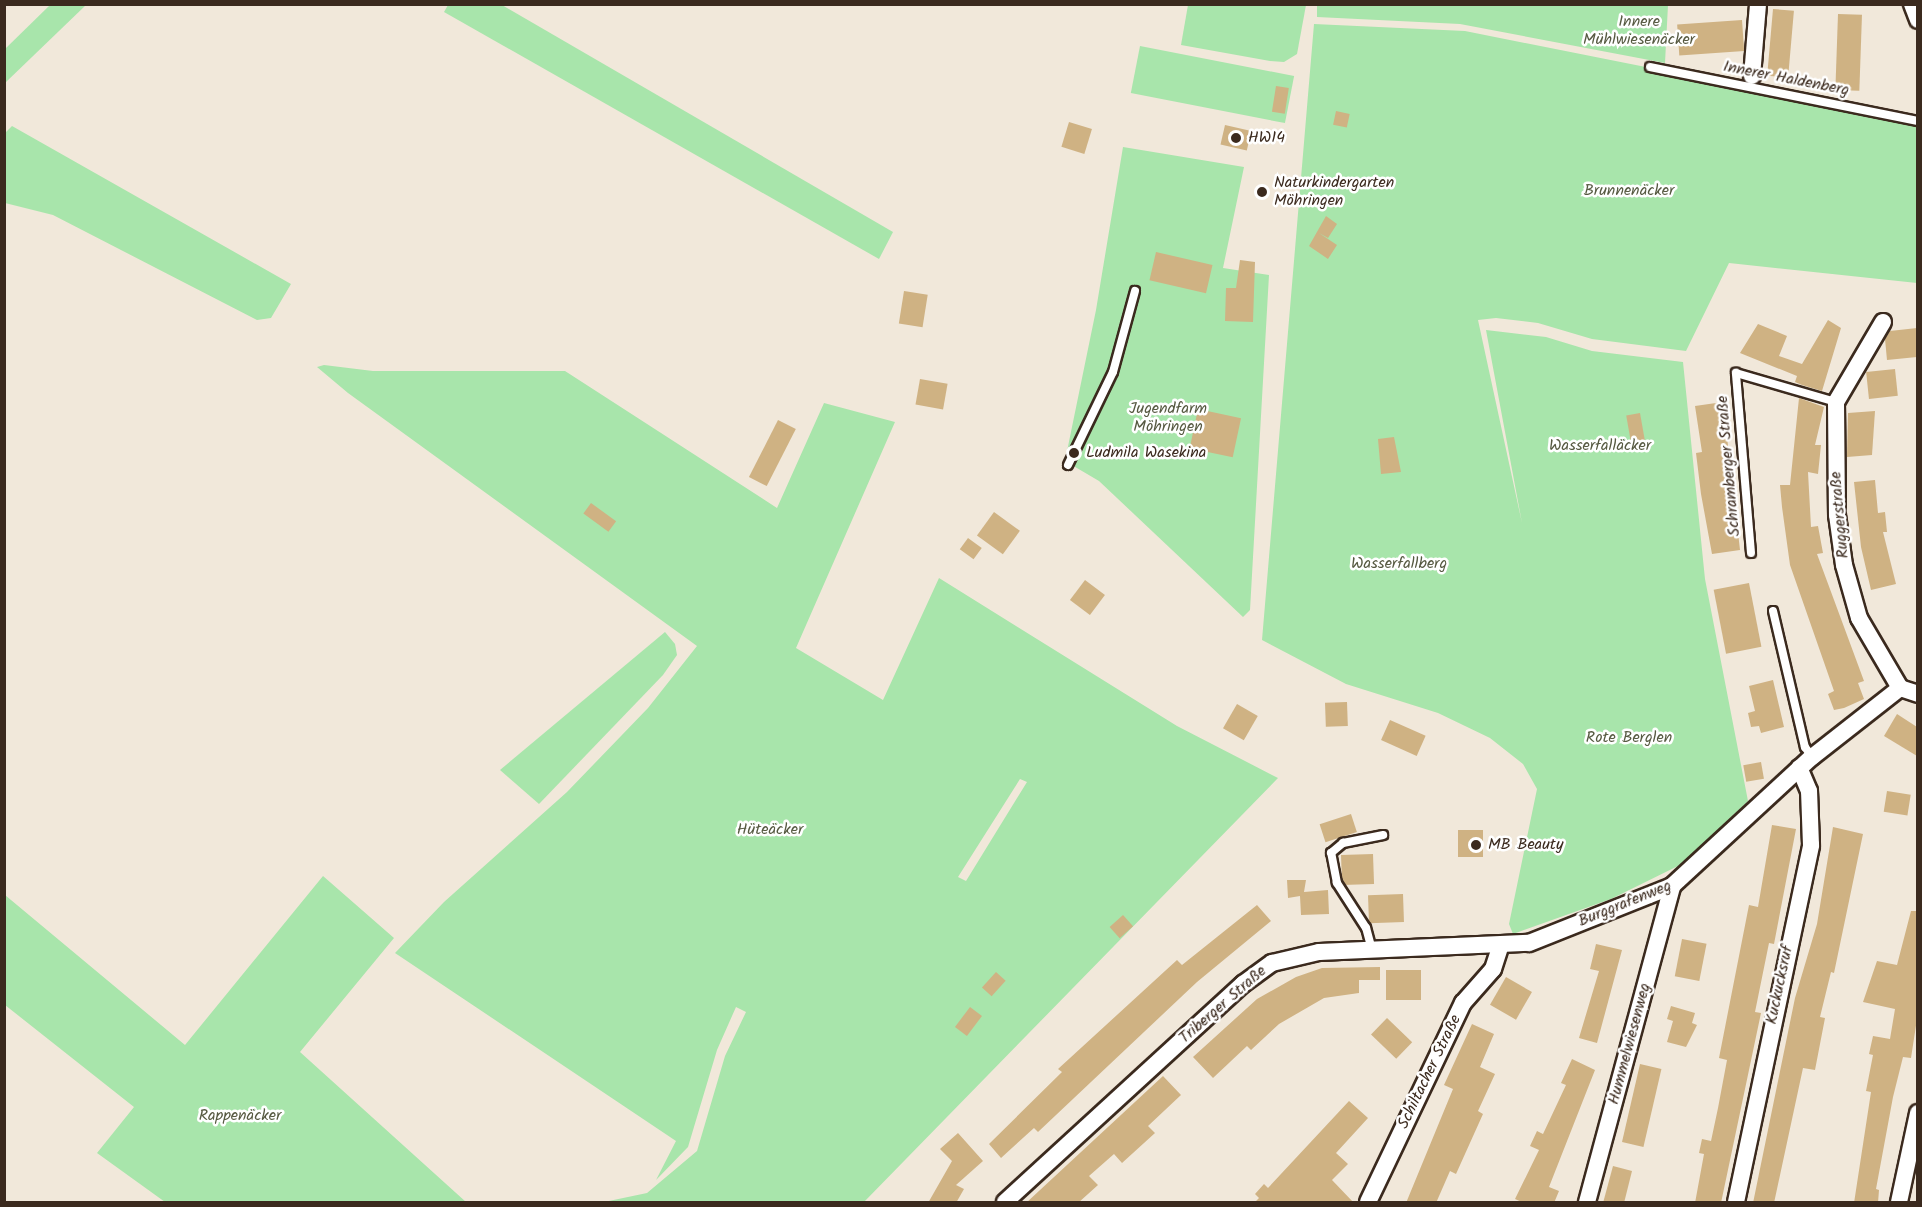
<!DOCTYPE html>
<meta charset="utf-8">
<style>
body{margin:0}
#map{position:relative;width:1922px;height:1207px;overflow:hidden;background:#f1e8da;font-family:Kalam,sans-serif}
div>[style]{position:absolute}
.green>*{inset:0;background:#a8e5ab;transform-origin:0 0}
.building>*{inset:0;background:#cfb283;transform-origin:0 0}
.roads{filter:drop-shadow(2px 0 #3b2a1e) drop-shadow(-2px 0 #3b2a1e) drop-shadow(0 2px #3b2a1e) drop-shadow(0 -2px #3b2a1e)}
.service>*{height:8px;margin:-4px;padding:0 4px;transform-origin:4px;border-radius:4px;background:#fff}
.minor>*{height:16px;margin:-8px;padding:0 8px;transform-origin:8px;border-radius:8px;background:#fff}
.dots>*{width:16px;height:16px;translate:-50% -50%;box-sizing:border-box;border:3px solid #fff;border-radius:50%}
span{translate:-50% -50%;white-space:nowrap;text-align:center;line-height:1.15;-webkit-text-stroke:5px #fff;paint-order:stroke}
.park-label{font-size:16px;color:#565941}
.street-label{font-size:16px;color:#3b2a1e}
.poi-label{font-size:16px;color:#3b2a1e}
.left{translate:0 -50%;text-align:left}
.frame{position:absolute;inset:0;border:6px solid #3b2a1e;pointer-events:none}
</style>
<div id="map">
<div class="green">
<i style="clip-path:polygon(50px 5px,86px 5px,5px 83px,5px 49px)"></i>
<i style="clip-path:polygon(448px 5px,502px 5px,893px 232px,879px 259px,444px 12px)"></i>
<i style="clip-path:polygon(1188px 5px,1306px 5px,1297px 54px,1284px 62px,1270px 61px,1181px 45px)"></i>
<i style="clip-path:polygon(1317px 5px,1668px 5px,1665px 63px,1460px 24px,1317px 17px)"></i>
<i style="clip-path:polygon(1314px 24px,1465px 31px,1917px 121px,1917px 283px,1729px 263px,1686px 351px,1592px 339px,1538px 323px,1496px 318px,1478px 320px,1522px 523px,1486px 330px,1546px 337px,1592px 351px,1683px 362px,1705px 579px,1748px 801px,1682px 864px,1611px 899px,1513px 934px,1509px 924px,1537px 789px,1523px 764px,1490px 738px,1438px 713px,1346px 684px,1262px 640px)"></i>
<i style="left:1140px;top:46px;width:157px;height:48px;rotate:11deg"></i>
<i style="clip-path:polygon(12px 126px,291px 284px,271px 318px,257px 320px,53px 215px,5px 203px,5px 133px)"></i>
<i style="clip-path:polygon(1123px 147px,1244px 167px,1223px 268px,1269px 275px,1250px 610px,1243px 617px,1099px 481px,1065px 461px,1096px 310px)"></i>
<i style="clip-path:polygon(evenodd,324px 365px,373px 371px,565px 371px,777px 508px,824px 403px,895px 422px,796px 648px,883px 700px,939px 578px,1177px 726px,1278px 778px,864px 1202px,604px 1202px,647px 1193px,697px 1151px,725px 1056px,746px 1012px,736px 1007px,717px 1050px,688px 1147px,656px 1180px,676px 1141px,395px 953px,444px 902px,567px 792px,648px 708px,697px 646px,348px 393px,317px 367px,324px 365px,1020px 779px,1027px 782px,966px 881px,958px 877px,1020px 779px)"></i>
<i style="clip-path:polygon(665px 632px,675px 644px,677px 655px,663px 675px,539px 804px,500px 770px)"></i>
<i style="clip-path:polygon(323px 876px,394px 938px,300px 1052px,466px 1202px,165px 1202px,97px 1153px,134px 1107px,5px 1005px,5px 895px,185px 1045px)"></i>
</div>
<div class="building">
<i style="left:1773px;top:9px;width:21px;height:67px;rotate:5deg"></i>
<i style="left:1838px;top:14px;width:24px;height:76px;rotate:2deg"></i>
<i style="left:1742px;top:20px;width:31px;height:65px;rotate:86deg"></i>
<i style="left:1276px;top:86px;width:13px;height:26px;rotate:9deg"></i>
<i style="left:1336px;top:111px;width:14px;height:14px;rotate:12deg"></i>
<i style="left:1069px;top:122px;width:24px;height:26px;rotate:17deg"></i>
<i style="left:1225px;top:125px;width:27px;height:20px;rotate:13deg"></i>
<i style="clip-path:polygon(1326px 216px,1337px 224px,1328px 238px,1319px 233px,1337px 245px,1328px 259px,1309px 246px)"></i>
<i style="left:1156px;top:252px;width:58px;height:29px;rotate:13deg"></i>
<i style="clip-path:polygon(1240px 260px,1255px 262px,1253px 322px,1225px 321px,1226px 288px,1236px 288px)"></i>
<i style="left:904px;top:291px;width:24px;height:33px;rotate:9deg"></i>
<i style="clip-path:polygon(1828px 320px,1841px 328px,1822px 391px,1802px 385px,1795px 382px,1797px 376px,1740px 353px,1758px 324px,1787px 336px,1779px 356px,1802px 364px)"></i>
<i style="clip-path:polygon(1917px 328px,1917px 357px,1887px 360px,1885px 339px,1890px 331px)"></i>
<i style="left:1895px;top:369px;width:27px;height:29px;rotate:84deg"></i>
<i style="left:920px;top:379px;width:28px;height:26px;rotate:10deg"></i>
<i style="clip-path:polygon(1799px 398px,1824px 407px,1815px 445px,1821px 445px,1818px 474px,1808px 472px,1811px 527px,1818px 526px,1823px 553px,1817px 554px,1864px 681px,1858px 683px,1864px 699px,1844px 708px,1834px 710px,1828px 694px,1834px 691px,1790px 565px,1782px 507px,1780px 485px,1790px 485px)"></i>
<i style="clip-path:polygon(1723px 402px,1740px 550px,1712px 554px,1701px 494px,1696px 453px,1702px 452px,1695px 406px)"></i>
<i style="left:1198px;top:409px;width:44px;height:40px;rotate:12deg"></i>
<i style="clip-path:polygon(1875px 411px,1872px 455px,1847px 457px,1848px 413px)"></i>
<i style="left:1640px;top:413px;width:29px;height:14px;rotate:80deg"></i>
<i style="left:778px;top:420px;width:20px;height:64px;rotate:27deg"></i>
<i style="clip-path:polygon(1394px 437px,1401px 472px,1381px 474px,1378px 439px)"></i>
<i style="clip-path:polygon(1875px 480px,1878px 513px,1885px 512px,1887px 532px,1883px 532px,1896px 584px,1871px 590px,1861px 547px,1854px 482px)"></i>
<i style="left:591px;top:503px;width:31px;height:13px;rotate:36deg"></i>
<i style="left:994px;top:512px;width:32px;height:29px;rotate:36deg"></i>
<i style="left:968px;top:538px;width:17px;height:14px;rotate:36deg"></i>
<i style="left:1085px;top:580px;width:25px;height:25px;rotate:37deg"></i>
<i style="left:1749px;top:583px;width:65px;height:36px;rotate:79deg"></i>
<i style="clip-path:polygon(1773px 680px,1784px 727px,1761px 733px,1759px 726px,1751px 727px,1748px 713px,1755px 711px,1749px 686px)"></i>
<i style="left:1347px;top:702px;width:24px;height:22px;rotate:88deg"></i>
<i style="left:1237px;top:704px;width:24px;height:28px;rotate:30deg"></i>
<i style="clip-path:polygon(1897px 714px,1917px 727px,1917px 756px,1884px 736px)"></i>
<i style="left:1390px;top:720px;width:39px;height:22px;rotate:24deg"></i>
<i style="left:1761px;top:762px;width:17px;height:18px;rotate:80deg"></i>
<i style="left:1887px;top:791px;width:24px;height:21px;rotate:9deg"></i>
<i style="left:1351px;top:814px;width:19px;height:33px;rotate:72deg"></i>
<i style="clip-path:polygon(1772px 825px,1796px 829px,1774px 944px,1769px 943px,1755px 1012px,1761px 1013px,1721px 1203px,1695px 1203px,1704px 1154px,1699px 1153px,1702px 1139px,1711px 1141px,1718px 1108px,1727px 1060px,1719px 1058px,1749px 905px,1758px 907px)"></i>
<i style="clip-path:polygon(1833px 827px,1863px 834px,1834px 973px,1831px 972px,1820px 1017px,1825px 1018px,1815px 1070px,1803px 1068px,1774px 1203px,1753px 1203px,1795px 998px,1817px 924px)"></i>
<i style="left:1458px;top:830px;width:25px;height:27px"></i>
<i style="left:1373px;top:854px;width:30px;height:32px;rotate:88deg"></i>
<i style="clip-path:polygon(1287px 880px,1306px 880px,1304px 892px,1328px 890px,1329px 914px,1301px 915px,1300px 896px,1288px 898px)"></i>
<i style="left:1403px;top:894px;width:28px;height:35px;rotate:88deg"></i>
<i style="clip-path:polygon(1257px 905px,1271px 921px,1197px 982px,1038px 1132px,1034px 1128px,1001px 1158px,989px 1144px,1062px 1072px,1058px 1069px,1177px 960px,1182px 965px)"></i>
<i style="clip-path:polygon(1911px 911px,1917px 911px,1917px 1019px,1911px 1058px,1903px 1057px,1893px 1097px,1876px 1189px,1879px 1190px,1878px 1203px,1854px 1203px,1871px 1092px,1866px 1091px,1873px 1055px,1869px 1054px,1873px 1036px,1890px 1039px,1895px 1009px,1863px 1002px,1877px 961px,1897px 965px)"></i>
<i style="left:1123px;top:915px;width:15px;height:18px;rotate:48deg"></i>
<i style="left:1682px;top:939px;width:25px;height:38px;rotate:11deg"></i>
<i style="clip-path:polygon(1596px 944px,1622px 950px,1597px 1043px,1579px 1038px,1599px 971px,1590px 969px)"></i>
<i style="clip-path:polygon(1380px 967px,1380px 980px,1359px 980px,1359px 993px,1324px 998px,1279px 1024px,1251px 1050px,1247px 1046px,1213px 1078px,1193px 1057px,1257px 999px,1296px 977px,1322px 968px)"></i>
<i style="left:1386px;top:970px;width:35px;height:30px"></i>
<i style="left:996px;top:972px;width:13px;height:21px;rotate:42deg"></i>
<i style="left:1506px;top:977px;width:30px;height:32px;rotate:30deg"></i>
<i style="clip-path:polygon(1671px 1006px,1695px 1013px,1692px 1023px,1697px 1025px,1686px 1047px,1667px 1042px,1673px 1021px,1667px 1019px)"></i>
<i style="left:970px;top:1007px;width:15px;height:25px;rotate:37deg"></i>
<i style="left:1387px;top:1018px;width:35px;height:23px;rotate:44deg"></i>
<i style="clip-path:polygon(1472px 1024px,1494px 1034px,1480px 1067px,1495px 1074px,1478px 1111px,1483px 1114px,1456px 1174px,1450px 1171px,1436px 1203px,1406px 1203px,1453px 1089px,1444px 1085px)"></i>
<i style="clip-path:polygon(1572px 1059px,1595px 1070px,1549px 1187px,1559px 1191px,1554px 1203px,1524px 1203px,1515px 1199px,1539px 1150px,1530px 1146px,1537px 1131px,1543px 1134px,1566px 1085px,1561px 1083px)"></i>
<i style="left:1640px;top:1064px;width:22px;height:80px;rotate:13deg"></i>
<i style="clip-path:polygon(1163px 1076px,1181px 1095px,1148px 1126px,1155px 1133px,1122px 1163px,1114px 1154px,1089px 1176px,1098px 1185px,1078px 1203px,1026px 1203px)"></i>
<i style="clip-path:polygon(1349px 1101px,1368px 1118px,1336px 1153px,1348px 1164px,1332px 1180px,1354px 1203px,1254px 1203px,1259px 1198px,1255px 1194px,1264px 1184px,1268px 1188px)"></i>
<i style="clip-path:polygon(958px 1133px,983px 1161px,956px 1185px,964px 1189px,956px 1203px,928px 1203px,952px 1161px,940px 1149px)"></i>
<i style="clip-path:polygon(1613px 1166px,1632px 1171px,1624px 1203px,1603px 1203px)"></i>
</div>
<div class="roads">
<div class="service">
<i style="left:1650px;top:67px;width:273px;rotate:11.4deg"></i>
<i style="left:1068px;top:465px;width:103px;rotate:-64.2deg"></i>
<i style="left:1113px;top:372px;width:84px;rotate:-74.8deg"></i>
<i style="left:1751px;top:553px;width:181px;rotate:-94.8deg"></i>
<i style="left:1736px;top:373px;width:104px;rotate:16.2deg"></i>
<i style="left:1773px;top:611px;width:140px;rotate:76.8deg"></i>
<i style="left:1805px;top:747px;width:12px;rotate:55deg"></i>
<i style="left:1372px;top:950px;width:23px;rotate:-105deg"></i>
<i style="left:1366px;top:928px;width:54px;rotate:-122.8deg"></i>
<i style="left:1337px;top:883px;width:31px;rotate:-101deg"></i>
<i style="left:1331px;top:853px;width:16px;rotate:-40deg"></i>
<i style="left:1343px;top:843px;width:41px;rotate:-11.3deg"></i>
</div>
<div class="minor">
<i style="left:1912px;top:4px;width:17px;rotate:69deg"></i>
<i style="left:1752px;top:76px;width:72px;rotate:-85.2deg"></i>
<i style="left:1883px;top:322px;width:93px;rotate:120.4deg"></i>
<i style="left:1836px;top:402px;width:113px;rotate:89.5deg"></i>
<i style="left:1837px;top:515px;width:50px;rotate:82deg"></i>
<i style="left:1844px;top:565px;width:55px;rotate:74.2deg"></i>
<i style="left:1859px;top:618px;width:81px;rotate:59.6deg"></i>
<i style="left:1900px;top:688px;width:19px;rotate:18deg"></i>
<i style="left:1005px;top:1202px;width:323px;rotate:-42.5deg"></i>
<i style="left:1243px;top:984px;width:36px;rotate:-36deg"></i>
<i style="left:1272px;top:963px;width:48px;rotate:-13.2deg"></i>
<i style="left:1319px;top:952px;width:210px;rotate:-2.5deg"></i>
<i style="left:1529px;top:943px;width:154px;rotate:-21.7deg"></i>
<i style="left:1672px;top:886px;width:190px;rotate:-42.7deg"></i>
<i style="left:1812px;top:757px;width:112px;rotate:-38.1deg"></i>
<i style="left:1368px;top:1202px;width:221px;rotate:-64.5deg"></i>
<i style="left:1463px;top:1003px;width:45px;rotate:-48.6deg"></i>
<i style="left:1493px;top:969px;width:23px;rotate:-72deg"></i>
<i style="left:1587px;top:1202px;width:327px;rotate:-74.9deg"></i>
<i style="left:1736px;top:1202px;width:365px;rotate:-78.1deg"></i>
<i style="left:1811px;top:845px;width:54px;rotate:-92.1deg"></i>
<i style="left:1809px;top:791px;width:25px;rotate:-113deg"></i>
<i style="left:1899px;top:1202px;width:91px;rotate:-77.9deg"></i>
</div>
</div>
<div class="dots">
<i style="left:1236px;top:138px;background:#3b2a1e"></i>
<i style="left:1262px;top:192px;background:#3b2a1e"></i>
<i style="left:1074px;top:453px;background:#3b2a1e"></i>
<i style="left:1476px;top:845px;background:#3b2a1e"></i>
</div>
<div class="park-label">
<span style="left:1639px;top:31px">Innere<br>Mühlwiesenäcker</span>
<span style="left:1629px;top:191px">Brunnenäcker</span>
<span style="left:1168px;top:418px">Jugendfarm<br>Möhringen</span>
<span style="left:1600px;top:446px">Wasserfalläcker</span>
<span style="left:1399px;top:564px">Wasserfallberg</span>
<span style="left:1629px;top:738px">Rote Berglen</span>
<span style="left:770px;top:830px">Hüteäcker</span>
<span style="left:240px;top:1116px">Rappenäcker</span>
</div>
<div class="street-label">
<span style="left:1786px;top:79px;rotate:11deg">Innerer Haldenberg</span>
<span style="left:1729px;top:466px;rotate:-95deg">Schramberger Straße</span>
<span style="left:1840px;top:515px;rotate:-95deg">Ruggerstraße</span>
<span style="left:1625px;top:904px;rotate:-22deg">Burggrafenweg</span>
<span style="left:1780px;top:985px;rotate:-78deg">Kuckucksruf</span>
<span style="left:1223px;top:1005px;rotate:-41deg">Triberger Straße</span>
<span style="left:1630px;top:1044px;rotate:-75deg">Hummelwiesenweg</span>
<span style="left:1430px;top:1072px;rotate:-64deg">Schiltacher Straße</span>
</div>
<div class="poi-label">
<span class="left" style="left:1248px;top:138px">HW14</span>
<span class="left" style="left:1274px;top:192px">Naturkindergarten<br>Möhringen</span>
<span class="left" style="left:1086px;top:453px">Ludmila Wasekina</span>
<span class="left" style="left:1488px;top:845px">MB Beauty</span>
</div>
<div class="frame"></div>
</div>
